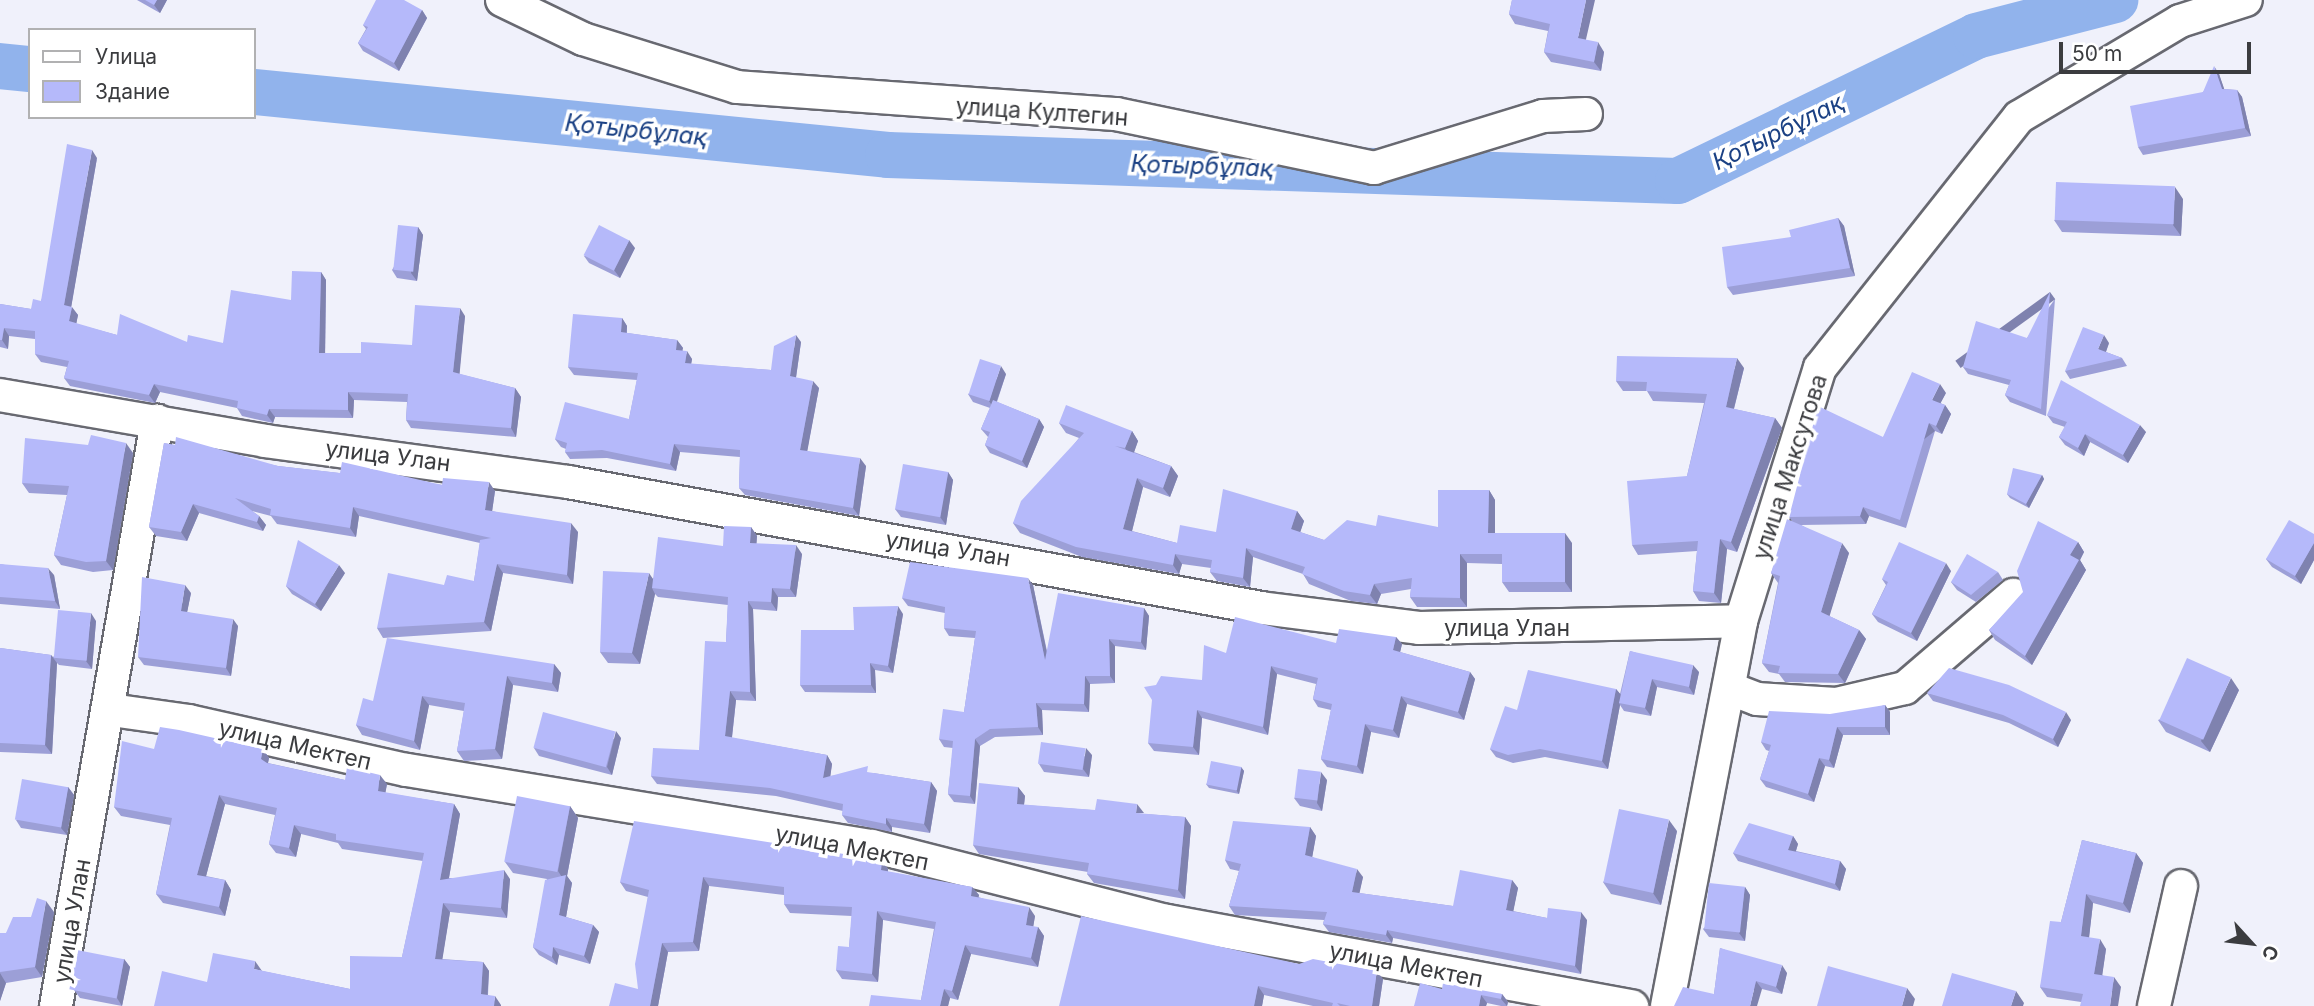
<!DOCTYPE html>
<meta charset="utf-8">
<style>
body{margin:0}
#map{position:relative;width:2314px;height:1006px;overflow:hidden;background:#f0f1fb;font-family:Inter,sans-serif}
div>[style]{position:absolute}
.river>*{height:46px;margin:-23px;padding:0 23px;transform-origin:23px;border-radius:23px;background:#91b3ec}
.roads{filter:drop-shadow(2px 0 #686971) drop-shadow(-2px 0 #686971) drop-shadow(0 2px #686971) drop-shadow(0 -2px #686971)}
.minor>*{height:32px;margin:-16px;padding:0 16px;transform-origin:16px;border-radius:16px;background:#fff}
.wall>*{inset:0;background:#9c9fd7}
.shaded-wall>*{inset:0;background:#7f82af;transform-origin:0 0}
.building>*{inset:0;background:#b5b9fa;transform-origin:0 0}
span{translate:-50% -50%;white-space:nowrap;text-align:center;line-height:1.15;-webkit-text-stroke:7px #fff;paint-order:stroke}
.street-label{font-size:23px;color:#3b3c3f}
.water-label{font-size:24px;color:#1b4184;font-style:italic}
.legend{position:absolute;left:28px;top:28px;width:228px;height:91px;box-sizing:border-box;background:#fff;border:2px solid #b1b1b2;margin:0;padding:9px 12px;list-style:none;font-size:21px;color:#3b3c3f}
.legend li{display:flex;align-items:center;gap:14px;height:35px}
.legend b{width:35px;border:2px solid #b1b1b2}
.north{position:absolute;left:2216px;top:908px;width:70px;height:70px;-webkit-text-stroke:5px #fff;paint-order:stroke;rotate:117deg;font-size:19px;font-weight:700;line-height:28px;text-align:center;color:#3b3c3f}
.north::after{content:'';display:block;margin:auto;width:24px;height:32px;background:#3b3c3f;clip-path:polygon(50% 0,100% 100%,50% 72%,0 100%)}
.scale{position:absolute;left:2059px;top:42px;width:192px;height:32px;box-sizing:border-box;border:4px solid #3b3c3f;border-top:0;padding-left:9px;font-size:21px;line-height:24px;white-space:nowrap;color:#3b3c3f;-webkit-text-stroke:5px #fff;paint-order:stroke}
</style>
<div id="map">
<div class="river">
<i style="left:0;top:66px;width:30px;rotate:6deg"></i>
<i style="left:254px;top:92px;width:637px;rotate:5.67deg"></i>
<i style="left:888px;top:155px;width:790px;rotate:1.89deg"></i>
<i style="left:1678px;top:181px;width:331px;rotate:-25.9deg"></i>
<i style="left:1976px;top:36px;width:144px;rotate:-14.5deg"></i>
</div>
<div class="roads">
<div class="minor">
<i style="left:502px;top:0;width:90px;rotate:25.7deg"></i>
<i style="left:583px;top:39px;width:161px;rotate:17.3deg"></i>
<i style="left:737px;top:87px;width:380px;rotate:4.1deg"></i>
<i style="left:1116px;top:114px;width:264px;rotate:11.8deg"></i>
<i style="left:1374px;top:168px;width:177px;rotate:-17.1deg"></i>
<i style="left:1543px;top:116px;width:43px;rotate:-2.7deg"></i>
<i style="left:0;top:395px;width:269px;rotate:9.8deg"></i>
<i style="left:265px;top:441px;width:306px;rotate:7.7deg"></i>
<i style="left:568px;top:482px;width:704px;rotate:10.3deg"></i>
<i style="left:1261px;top:608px;width:159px;rotate:7.2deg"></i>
<i style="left:1419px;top:628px;width:322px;rotate:-1.2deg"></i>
<i style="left:1731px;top:689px;width:28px;rotate:21deg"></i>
<i style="left:1757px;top:699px;width:79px;rotate:3.6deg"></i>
<i style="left:1836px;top:704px;width:71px;rotate:-13.1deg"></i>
<i style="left:1905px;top:688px;width:143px;rotate:-40.7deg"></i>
<i style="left:111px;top:710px;width:79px;rotate:8deg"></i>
<i style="left:189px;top:721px;width:223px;rotate:12.7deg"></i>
<i style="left:407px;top:770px;width:471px;rotate:9.3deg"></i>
<i style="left:872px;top:846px;width:304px;rotate:14.3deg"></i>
<i style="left:1167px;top:921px;width:473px;rotate:10.4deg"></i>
<i style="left:56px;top:1006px;width:594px;rotate:-80.2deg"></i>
<i style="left:1667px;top:1006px;width:392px;rotate:-79.1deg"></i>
<i style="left:1741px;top:621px;width:265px;rotate:-72.7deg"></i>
<i style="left:1820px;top:368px;width:320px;rotate:-51.6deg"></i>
<i style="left:2019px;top:117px;width:187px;rotate:-30.8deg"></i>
<i style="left:2180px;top:21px;width:69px;rotate:-17.7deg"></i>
<i style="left:2154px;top:1006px;width:123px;rotate:-77.3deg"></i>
</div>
</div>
<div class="wall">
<i style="clip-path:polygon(137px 0,167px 0,160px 13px)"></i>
<i style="clip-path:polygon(1512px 0,1586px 40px,1604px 52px,1601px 71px,1551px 62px,1544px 52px,1548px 31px,1515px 24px,1509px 14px)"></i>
<i style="clip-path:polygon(422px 10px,427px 18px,399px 71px,363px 51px,358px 43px,366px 29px,363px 25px)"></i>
<i style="clip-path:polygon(2219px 74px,2224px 89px,2237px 90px,2242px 97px,2251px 136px,2143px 155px,2138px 147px,2203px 92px)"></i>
<i style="clip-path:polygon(97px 158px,71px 307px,78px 315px,76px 324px,117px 335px,187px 342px,223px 343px,291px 300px,321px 272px,326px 280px,325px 353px,361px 353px,412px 345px,465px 316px,459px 374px,515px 388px,521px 397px,516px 437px,411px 428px,406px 420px,407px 402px,354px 400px,353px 418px,275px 417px,273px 423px,242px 416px,237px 408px,160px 392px,155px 403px,70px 386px,64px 378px,67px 367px,41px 362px,35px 354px,35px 339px,9px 336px,8px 349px,0 347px,0 304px,31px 309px,41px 301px)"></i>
<i style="clip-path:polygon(2183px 199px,2181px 236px,2062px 232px,2054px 220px)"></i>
<i style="clip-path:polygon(1838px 218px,1844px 226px,1855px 276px,1733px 295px,1727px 287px,1791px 237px)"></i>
<i style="clip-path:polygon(418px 227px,423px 235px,417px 281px,397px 278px,392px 270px)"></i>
<i style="clip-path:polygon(635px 248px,620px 278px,589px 263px,584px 256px)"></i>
<i style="clip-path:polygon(2055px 299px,2046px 416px,2010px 402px,2005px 395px,2009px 385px,1968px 374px,1963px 367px,2027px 338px)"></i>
<i style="clip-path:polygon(622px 318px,627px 326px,627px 333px,677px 340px,683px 348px,682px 350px,692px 359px,691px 364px,771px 370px,801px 342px,796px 378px,819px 388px,807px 451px,866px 466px,859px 516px,745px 495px,739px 488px,740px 457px,680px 452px,676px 471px,607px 458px,570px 459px,565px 452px,566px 449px,561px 447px,555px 439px,629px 419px,637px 380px,574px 375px,568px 367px)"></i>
<i style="clip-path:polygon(2109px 343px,2106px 352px,2122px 358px,2127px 366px,2070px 379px,2065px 371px)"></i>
<i style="clip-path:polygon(1744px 368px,1734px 409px,1775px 418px,1782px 428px,1737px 552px,1727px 549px,1721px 603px,1699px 601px,1693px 591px,1697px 551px,1638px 555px,1632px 545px,1687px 476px,1704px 403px,1653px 401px,1647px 391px,1623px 391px,1616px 381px)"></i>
<i style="clip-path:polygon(1006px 374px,997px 402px,1039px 419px,1044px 427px,1027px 468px,990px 453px,985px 445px,988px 437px,981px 429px,990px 408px,973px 402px,968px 394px)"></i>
<i style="clip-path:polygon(1946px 393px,1940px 403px,1945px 405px,1951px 414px,1942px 434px,1935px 431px,1906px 528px,1869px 516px,1866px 524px,1801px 525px,1849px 553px,1829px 616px,1859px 630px,1866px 639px,1845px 683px,1785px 682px,1779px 674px,1769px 672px,1762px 663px,1778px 583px,1771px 573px,1792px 521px,1789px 517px,1883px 437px)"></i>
<i style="clip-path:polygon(2047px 415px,2146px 432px,2128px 463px,2090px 442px,2084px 456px,2065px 445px,2059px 437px,2065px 427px,2053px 423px)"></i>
<i style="clip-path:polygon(1059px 423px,1132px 431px,1138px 441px,1134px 452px,1171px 466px,1178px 476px,1170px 497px,1143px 487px,1132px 531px,1177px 543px,1297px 511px,1304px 521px,1300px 532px,1324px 540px,1376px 526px,1438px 527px,1489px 490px,1495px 500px,1495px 533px,1572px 543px,1572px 592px,1509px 592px,1502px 582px,1502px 564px,1467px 563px,1467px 607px,1417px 607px,1410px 597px,1411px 589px,1381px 594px,1377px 604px,1351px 601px,1309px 584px,1303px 574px,1253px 557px,1250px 587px,1217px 581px,1210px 572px,1211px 568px,1182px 564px,1179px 574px,1082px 557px,1020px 533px,1013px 523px,1079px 438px,1066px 433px)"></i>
<i style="clip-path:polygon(164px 443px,278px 466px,495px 491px,492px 511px,578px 532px,573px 584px,503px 573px,491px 631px,383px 638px,377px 628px,444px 585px,474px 581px,480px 543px,359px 516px,356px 537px,277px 524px,271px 516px,252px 511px,259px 516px,266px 525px,263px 531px,199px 513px,187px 541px,156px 536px,149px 527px)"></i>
<i style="clip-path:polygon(88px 445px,133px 453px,113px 570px,93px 572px,61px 565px,54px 555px,67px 495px,29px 493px,22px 483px)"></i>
<i style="clip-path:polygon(948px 472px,953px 480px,946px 525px,901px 517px,895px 509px)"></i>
<i style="clip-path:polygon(2042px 475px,2044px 479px,2029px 508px,2010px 498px,2007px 494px)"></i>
<i style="clip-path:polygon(751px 527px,757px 536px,756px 544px,802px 554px,796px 597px,778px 597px,777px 611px,753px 609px,756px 701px,736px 700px,732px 738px,827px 755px,832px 764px,830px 776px,873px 773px,931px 782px,937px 791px,930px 833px,892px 827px,892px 832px,848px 823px,842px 815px,843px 811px,776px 796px,657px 784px,651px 776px,699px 750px,726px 642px,728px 605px,658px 597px,655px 594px,640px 664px,608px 663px,600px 652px,653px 578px,723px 546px)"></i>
<i style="clip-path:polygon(2314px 534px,2314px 560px,2301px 584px,2272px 567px,2266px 559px)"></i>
<i style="clip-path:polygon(2078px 542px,2084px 552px,2080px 560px,2086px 570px,2032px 665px,1995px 640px,1989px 630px)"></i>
<i style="clip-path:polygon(0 564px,54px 575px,60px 609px,0 604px)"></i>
<i style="clip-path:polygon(1951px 571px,1917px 641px,1878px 622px,1872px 614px,1886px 585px,1882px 579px)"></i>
<i style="clip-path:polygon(1998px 572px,2003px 580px,1976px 602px,1957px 590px,1951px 582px)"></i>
<i style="clip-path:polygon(345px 573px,321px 611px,292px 594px,286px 586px)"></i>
<i style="clip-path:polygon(1033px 585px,1047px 651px,1144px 608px,1149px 616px,1146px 650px,1115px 646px,1115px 683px,1090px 684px,1089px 712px,1042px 710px,1043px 735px,995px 737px,980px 746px,975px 804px,954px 802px,948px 794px,953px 748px,944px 747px,939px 739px,964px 712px,975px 638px,949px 636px,944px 628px,945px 613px,908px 606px,902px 598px)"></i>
<i style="clip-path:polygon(191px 593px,187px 612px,238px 626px,231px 676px,144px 665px,138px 657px)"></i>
<i style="clip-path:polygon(903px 614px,893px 673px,875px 670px,876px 693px,805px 692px,800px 685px,854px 630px)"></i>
<i style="clip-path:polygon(96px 621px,92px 669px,59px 665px,57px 663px,52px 754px,0 752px,0 648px,51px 655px,53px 657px)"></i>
<i style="clip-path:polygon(1396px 637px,1402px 644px,1400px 652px,1470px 672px,1475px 679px,1464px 720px,1407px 704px,1399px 738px,1371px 732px,1363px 774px,1327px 767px,1321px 759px,1331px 710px,1318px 707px,1313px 699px,1316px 684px,1277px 674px,1268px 735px,1202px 718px,1199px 755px,1154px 751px,1148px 743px,1202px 680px,1226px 653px,1336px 643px)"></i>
<i style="clip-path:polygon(1630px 651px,1699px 672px,1694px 695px,1657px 687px,1651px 716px,1624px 711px,1620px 705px,1608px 769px,1545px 757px,1513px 763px,1496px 757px,1490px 749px,1616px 689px,1620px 694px)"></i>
<i style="clip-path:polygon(554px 664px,561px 673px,558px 692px,513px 685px,502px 759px,464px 761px,457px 751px,464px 711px,429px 705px,420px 750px,362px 735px,356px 725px,373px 701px)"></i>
<i style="clip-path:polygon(2239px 690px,2210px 752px,2166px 732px,2158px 720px)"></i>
<i style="clip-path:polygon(1927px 693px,2071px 720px,2058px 747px,2009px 723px,1933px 701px)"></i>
<i style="clip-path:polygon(1885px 705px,1890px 712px,1890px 735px,1843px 735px,1834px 768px,1825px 766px,1814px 802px,1766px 787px,1760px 779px,1769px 751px,1766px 750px,1761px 742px)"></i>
<i style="clip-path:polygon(621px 738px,612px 775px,539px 756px,534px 748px)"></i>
<i style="clip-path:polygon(154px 749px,263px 749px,269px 758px,268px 763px,345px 780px,387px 784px,385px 793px,454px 804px,460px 814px,449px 878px,510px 879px,507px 918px,450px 912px,442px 959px,483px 962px,489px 971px,488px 995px,501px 1006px,154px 1006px,207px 982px,262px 971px,350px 989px,402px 957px,423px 861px,342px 849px,338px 843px,301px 834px,296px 857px,276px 853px,269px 844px,275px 815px,225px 804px,206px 876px,225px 880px,231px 890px,225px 916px,163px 903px,156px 894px,170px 825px,121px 816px,114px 807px)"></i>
<i style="clip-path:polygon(1092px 755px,1089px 777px,1044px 772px,1039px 764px)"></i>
<i style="clip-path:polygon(1241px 767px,1244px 771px,1239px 794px,1209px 788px,1206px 784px)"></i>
<i style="clip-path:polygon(1327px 780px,1322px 811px,1300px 806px,1294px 798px)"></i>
<i style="clip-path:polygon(68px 787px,74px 795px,67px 835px,21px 828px,16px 820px)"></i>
<i style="clip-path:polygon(1018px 787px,1025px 796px,1024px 805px,1185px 817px,1191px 826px,1185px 899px,1094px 883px,1087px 874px,1088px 872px,979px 854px,973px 845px)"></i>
<i style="clip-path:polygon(570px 806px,578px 818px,567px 876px,572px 883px,566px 917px,593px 925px,599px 932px,590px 964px,559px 955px,557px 965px,539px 955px,533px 947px,547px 879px,513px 873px,505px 862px)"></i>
<i style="clip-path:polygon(1310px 827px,1316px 836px,1312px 857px,1363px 877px,1359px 893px,1453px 906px,1512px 880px,1518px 888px,1513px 911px,1547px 918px,1587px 920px,1581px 974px,1393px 938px,1392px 943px,1329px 932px,1323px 924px,1324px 920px,1235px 915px,1229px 906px,1239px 871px,1230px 869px,1225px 860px)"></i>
<i style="clip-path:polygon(1677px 831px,1661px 905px,1611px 894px,1603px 882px)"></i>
<i style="clip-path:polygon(1793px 836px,1798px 844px,1796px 851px,1840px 861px,1846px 869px,1840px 891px,1738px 861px,1733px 853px)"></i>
<i style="clip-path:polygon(2082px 840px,2136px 853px,2143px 863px,2130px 913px,2093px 903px,2089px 938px,2106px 949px,2102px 975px,2121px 987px,2081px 1002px,2047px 997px,2040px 987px,2061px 922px)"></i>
<i style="clip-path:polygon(882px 860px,888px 869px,888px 872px,972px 887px,979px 895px,978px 897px,1035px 916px,1033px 927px,1038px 927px,1044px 936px,1038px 967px,971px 954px,958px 1000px,950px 998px,948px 1006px,869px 1006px,921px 1000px,934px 929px,883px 920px,878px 982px,842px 979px,836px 970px,849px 947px,852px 916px,790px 913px,784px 904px,784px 895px,709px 886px,699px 951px,668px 952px,658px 1006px,609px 1006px,638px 989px,648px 897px,626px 891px,620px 882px)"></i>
<i style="clip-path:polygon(1745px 887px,1750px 895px,1745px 941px,1709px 937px,1703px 929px)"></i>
<i style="clip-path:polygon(54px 912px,42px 977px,6px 983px,0 1001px,0 933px,6px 933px,31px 917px)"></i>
<i style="clip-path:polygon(1720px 948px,1787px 973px,1782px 994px,1762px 989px,1714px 994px)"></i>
<i style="clip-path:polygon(124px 959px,130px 967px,122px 1006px,80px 998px,74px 990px)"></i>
<i style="clip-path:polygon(1299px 964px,1383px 979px,1379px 1006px,1313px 1006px,1264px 995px,1262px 1006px,1059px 1006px)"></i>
<i style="clip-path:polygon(1442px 989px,1502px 994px,1508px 1002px,1507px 1006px,1501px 1006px,1487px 1003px,1486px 1006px,1414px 1006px)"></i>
</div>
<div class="shaded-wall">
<i style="clip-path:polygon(157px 0,167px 0,160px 13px,154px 5px)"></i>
<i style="clip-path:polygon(1586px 0,1595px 0,1584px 48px,1578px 38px)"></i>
<i style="clip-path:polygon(422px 10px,427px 18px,399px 71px,394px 63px)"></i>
<i style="clip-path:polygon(1598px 42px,1604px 52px,1601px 71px,1594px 62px)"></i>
<i style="clip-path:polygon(2214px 66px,2219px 74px,2227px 97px,2222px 89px)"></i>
<i style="clip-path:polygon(2237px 90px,2242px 97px,2251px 136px,2245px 128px)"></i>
<i style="clip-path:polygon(92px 150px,97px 158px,70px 314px,64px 305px)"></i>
<i style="clip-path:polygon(2175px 187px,2183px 199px,2181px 236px,2173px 225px)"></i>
<i style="clip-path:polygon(1838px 218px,1844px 226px,1855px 276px,1850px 268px)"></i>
<i style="clip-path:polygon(418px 227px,423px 235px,417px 281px,411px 273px)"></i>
<i style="clip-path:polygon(629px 240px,635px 248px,620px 278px,614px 270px)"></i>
<i style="clip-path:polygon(321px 272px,326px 280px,325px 361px,319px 353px)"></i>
<i style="left:2050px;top:292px;width:9px;height:117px;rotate:54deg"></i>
<i style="clip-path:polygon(72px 307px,78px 315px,75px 330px,69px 321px)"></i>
<i style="clip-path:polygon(460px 308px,465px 316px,459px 380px,453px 372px)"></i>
<i style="clip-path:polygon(622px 318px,627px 326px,626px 340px,621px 332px)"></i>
<i style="clip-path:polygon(4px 328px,9px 336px,8px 349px,2px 340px)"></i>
<i style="clip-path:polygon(796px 335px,801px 342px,795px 384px,790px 376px)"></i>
<i style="clip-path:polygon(2104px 335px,2109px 343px,2104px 357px,2098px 349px)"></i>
<i style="clip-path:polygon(677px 340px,683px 348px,681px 357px,676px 350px)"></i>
<i style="clip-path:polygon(687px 351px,692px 359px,690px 371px,685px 363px)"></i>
<i style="clip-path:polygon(1737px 358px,1744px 368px,1732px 416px,1726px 407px)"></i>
<i style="clip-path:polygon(1001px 366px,1006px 374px,994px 409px,989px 401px)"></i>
<i style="clip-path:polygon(813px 381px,819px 388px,806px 458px,800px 450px)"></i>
<i style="clip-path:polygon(154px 384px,160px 392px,155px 403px,149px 395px)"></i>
<i style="clip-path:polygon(1940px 384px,1946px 393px,1938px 408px,1932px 400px)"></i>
<i style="clip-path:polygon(515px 388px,521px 397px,516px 437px,511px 428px)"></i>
<i style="clip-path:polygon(348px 392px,354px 400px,353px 418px,348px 410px)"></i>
<i style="clip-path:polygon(1945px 405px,1951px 414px,1942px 434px,1936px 426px)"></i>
<i style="clip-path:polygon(269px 409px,275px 417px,273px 423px,267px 415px)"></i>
<i style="clip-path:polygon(1775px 418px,1782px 428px,1737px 552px,1731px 542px)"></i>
<i style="clip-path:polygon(1039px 419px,1044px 427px,1027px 468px,1022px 461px)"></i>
<i style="left:1929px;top:423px;width:10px;height:101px;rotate:53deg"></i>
<i style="clip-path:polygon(2140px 425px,2146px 432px,2128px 463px,2123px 455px)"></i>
<i style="clip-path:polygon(1132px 431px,1138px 441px,1132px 458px,1125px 448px)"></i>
<i style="clip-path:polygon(2085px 434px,2090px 442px,2084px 456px,2078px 448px)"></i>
<i style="clip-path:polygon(126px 443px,133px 453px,113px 570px,106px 561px)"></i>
<i style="clip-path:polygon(674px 444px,680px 452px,676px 471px,670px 464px)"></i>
<i style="clip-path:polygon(860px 458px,866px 466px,859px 516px,853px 508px)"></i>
<i style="clip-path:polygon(1171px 466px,1178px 476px,1170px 497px,1163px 488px)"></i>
<i style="clip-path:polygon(948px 472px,953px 480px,946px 525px,940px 517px)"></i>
<i style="clip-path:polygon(2042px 475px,2044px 479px,2029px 508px,2026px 504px)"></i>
<i style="clip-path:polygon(1137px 478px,1143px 487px,1130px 539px,1123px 529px)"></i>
<i style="clip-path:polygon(489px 482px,495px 491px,491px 519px,485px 510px)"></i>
<i style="clip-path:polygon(1489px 490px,1495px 500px,1495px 543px,1488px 533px)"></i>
<i style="clip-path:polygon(193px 504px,199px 513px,187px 541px,181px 532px)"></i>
<i style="clip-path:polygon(353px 507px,359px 516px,356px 537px,350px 528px)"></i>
<i style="clip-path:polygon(1863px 507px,1869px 516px,1866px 524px,1860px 516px)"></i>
<i style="clip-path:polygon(1297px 511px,1304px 521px,1298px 539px,1291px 529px)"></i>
<i style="clip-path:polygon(259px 516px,266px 525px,263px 531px,257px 522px)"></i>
<i style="clip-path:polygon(571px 523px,578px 532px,573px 584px,567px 575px)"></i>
<i style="clip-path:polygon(751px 527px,757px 536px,756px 552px,750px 543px)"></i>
<i style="clip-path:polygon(1565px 533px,1572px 543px,1572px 592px,1565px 582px)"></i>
<i style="clip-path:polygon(1720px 539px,1727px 549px,1721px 603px,1714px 593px)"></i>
<i style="clip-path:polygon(2078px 542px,2084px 552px,2080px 560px,2086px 570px,2032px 665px,2025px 656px,2070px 555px)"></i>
<i style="clip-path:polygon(1842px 543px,1849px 553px,1828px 621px,1821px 612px)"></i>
<i style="clip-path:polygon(2314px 543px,2314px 560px,2301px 584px,2295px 576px)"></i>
<i style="clip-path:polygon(796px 545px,802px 554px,796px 597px,790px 589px)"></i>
<i style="clip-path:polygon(1246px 548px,1253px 557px,1250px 587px,1243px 578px)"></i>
<i style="clip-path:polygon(1175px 554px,1182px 564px,1179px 574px,1173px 565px)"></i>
<i style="clip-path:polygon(1460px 554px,1467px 563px,1467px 607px,1460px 598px)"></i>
<i style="clip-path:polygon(1946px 563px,1951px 571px,1917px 641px,1911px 633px)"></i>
<i style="clip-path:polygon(497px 564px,503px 573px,491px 631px,484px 622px)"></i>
<i style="clip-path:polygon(339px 565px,345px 573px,321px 611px,315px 604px)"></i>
<i style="clip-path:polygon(48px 568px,54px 575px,60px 609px,55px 601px)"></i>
<i style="clip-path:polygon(649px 573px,657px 585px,652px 588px,655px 594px,640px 664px,632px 653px)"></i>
<i style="clip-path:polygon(1028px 578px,1033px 585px,1050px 668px,1045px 660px)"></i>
<i style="clip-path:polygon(1374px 584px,1381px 594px,1377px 604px,1370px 595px)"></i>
<i style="clip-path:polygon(185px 585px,191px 593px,186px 618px,181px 611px)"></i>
<i style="clip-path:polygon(772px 588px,778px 597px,777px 611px,771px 602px)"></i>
<i style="clip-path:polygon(748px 601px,753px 609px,756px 701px,750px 692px)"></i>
<i style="clip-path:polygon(898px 606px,903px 614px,893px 673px,888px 666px)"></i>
<i style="clip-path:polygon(1144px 608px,1149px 616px,1146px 650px,1141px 642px)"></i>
<i style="clip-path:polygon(91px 613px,96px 621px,92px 669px,86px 661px)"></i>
<i style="clip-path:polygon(233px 619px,238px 626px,231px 676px,226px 668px)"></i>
<i style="clip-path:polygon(1859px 630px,1866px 639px,1845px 683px,1838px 674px)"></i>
<i style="clip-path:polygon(1396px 637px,1402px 644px,1399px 657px,1393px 650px)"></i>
<i style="clip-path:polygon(1109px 639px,1115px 646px,1115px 683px,1110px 676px)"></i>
<i style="clip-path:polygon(51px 655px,57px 663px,52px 754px,45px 745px)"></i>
<i style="clip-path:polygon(870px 663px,875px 670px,876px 693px,871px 685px)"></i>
<i style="clip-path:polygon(554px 664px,561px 673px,558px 692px,552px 683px)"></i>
<i style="clip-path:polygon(1693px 665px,1699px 672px,1694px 695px,1689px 687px)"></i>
<i style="clip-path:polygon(1271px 666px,1277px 674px,1268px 735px,1263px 727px)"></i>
<i style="clip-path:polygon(1470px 672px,1475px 679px,1464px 720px,1458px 712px)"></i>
<i style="clip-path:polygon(507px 676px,513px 685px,502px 759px,495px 749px)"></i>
<i style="clip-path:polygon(1085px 676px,1090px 684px,1089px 712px,1084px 704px)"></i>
<i style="clip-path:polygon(2231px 678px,2239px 690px,2210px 752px,2201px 741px)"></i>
<i style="clip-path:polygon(1652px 679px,1657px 687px,1651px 716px,1645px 708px)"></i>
<i style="clip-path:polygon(1616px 689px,1622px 696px,1619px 703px,1620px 705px,1608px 769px,1602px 761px)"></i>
<i style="clip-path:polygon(730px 691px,736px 700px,731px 745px,725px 736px)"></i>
<i style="clip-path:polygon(422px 696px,429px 705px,420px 750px,414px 741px)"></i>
<i style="clip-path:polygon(1401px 696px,1407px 704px,1399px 738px,1393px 730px)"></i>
<i style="clip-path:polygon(1036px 703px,1042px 710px,1043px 735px,1038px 727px)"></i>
<i style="clip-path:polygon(1885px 705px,1890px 712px,1890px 735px,1885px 727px)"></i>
<i style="clip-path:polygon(1197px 710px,1202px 718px,1199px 755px,1193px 747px)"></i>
<i style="clip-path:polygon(2066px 712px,2071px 720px,2058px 747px,2053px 739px)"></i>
<i style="clip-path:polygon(1365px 724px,1371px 732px,1363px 774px,1357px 766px)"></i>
<i style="clip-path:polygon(1837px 727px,1843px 735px,1834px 768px,1829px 760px)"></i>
<i style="clip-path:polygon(616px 731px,621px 738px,612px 775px,607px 767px)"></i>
<i style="clip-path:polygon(975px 739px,980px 746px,975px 804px,970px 796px)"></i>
<i style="clip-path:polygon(1086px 748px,1092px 755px,1089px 777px,1083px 769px)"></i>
<i style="clip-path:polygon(263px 749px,269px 758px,267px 768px,261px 759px)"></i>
<i style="clip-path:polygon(827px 755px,832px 764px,829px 787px,823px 778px)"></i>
<i style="clip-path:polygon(1819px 758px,1825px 766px,1814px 802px,1808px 794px)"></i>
<i style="clip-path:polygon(1241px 767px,1244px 771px,1239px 794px,1236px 790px)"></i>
<i style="clip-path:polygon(1321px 772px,1327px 780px,1322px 811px,1317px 803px)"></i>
<i style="clip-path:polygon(380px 775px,387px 784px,384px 801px,378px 791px)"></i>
<i style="clip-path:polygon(931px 782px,937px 791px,930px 833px,924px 824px)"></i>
<i style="clip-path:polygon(68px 787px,74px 795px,67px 835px,61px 828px)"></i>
<i style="clip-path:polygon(1018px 787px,1025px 796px,1023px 813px,1017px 804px)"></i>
<i style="clip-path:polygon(219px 795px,225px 804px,204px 884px,197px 875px)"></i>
<i style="clip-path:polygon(454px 804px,460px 814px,447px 889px,440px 880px)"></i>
<i style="clip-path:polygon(1137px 804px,1144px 813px,1136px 813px)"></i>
<i style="clip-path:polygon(570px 806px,578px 818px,567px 876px,572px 883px,565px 923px,559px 915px,565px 882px,558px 871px)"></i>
<i style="clip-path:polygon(1185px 817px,1191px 826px,1185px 899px,1178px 890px)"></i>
<i style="clip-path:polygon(886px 818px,892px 827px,892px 832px,886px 824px)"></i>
<i style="clip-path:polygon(1669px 820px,1677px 831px,1661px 905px,1653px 893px)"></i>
<i style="clip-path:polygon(294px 825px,301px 834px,296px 857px,289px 848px)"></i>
<i style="clip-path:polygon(1310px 827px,1316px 836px,1311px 864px,1305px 855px)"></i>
<i style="clip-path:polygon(1793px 836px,1798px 844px,1794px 857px,1788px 850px)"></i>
<i style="clip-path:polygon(2136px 853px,2143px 863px,2130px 913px,2123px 903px)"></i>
<i style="clip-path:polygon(882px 860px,888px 869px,887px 879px,881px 870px)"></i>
<i style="clip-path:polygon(1840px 861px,1846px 869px,1840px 891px,1835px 884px)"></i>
<i style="clip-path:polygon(1357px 869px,1363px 877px,1358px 900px,1352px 892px)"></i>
<i style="clip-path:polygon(504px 870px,510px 879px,507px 918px,501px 908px)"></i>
<i style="clip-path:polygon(703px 877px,709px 886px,699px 951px,693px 942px)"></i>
<i style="clip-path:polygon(225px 880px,231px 890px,225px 916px,219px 907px)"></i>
<i style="clip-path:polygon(1512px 880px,1518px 888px,1512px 918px,1506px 910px)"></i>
<i style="clip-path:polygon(972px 887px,979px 895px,977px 905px,971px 896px)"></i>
<i style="clip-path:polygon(1745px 887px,1750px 895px,1745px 941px,1739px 933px)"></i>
<i style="clip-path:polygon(2086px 894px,2093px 903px,2088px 946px,2081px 936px)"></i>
<i style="clip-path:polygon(46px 901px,54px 912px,42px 977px,35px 967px)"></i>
<i style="clip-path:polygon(443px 903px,450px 912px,441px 968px,435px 959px)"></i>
<i style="clip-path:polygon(1029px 907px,1035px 916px,1032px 934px,1026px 925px)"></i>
<i style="clip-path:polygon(877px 911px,883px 920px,878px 982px,872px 974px)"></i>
<i style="clip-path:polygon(1581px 912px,1587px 920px,1581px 974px,1575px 966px)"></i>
<i style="clip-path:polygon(593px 925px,599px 932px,590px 964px,584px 956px)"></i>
<i style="clip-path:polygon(1038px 927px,1044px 936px,1038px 967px,1031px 958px)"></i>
<i style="clip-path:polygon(1387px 930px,1393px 938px,1392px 943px,1386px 935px)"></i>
<i style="clip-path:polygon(2100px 939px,2106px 949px,2101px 984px,2094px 974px)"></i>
<i style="clip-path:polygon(662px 943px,668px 952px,658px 1006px,650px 1006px)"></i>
<i style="clip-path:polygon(965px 945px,971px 954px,958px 1000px,952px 991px)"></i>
<i style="clip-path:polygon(553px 947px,559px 955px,557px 965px,552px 957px)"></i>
<i style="clip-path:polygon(124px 959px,130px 967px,122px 1006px,117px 998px)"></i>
<i style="clip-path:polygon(255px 961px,262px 971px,254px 969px)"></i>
<i style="clip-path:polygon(483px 962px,489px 971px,487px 1003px,481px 994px)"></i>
<i style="clip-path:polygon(1782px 965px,1787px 973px,1782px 994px,1776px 987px)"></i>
<i style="clip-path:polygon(1377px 971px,1383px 979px,1379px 1006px,1372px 1006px)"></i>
<i style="clip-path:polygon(0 973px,6px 983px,0 1001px)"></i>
<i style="clip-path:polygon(2114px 977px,2121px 987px,2118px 1006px,2110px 1006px)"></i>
<i style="clip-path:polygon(1756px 981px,1762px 989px,1757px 1006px,1750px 1006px)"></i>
<i style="clip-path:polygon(1258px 986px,1264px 995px,1262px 1006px,1254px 1006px)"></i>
<i style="clip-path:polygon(1907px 988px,1915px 999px,1913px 1006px,1902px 1006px)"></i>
<i style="clip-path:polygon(944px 989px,950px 998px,948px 1006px,940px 1006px)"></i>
<i style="clip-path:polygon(2016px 991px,2024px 1003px,2023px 1006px,2011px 1006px)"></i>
<i style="clip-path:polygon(1502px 994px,1508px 1002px,1507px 1006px,1501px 999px)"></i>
<i style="clip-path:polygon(1481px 995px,1487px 1003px,1486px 1006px,1479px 1006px)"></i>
<i style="clip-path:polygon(495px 996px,501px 1005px,501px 1006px,494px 1006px)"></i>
</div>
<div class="building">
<i style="clip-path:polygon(145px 0,157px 0,154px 5px)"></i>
<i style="clip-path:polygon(376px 0,404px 0,422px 10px,394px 63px,358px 43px,368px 27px,363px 25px)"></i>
<i style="clip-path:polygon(1512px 0,1586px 0,1578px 38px,1598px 42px,1594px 62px,1544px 52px,1550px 24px,1509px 14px)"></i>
<i style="clip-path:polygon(2214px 66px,2222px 89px,2237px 90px,2245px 128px,2138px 147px,2130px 106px,2203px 92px)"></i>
<i style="clip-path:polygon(67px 144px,92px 150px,64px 305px,72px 307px,69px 321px,117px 335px,120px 314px,187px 342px,188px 335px,223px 343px,231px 290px,291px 300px,292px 271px,321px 272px,319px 353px,361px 353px,361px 342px,412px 345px,415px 305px,460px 308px,453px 372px,515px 388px,511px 428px,406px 420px,408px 394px,348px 392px,348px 410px,269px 409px,267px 415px,237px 408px,238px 401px,154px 384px,149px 395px,64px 378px,69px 361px,35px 354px,35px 331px,4px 328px,2px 340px,0 340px,0 304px,31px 309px,33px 299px,41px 301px)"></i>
<i style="left:2056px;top:182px;width:119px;height:38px;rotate:2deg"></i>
<i style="clip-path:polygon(1838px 218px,1850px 268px,1727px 287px,1722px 247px,1791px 237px,1789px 230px)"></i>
<i style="left:398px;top:225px;width:20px;height:45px;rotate:6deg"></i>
<i style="left:599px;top:225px;width:34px;height:34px;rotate:27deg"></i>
<i style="clip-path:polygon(2050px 292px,2041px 409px,2005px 395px,2011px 380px,1963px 367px,1976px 321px,2027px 338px)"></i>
<i style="clip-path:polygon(573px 314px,622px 318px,621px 332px,677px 340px,676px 350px,687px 351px,685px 363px,771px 370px,774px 346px,796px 335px,790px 376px,813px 381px,800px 450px,860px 458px,853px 508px,739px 488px,740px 450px,674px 444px,670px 464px,602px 450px,565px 452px,567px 443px,555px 439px,565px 402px,629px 419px,638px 373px,568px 367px)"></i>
<i style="clip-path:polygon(2083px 327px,2104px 335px,2098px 349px,2122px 358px,2065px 371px)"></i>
<i style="clip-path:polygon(1617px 356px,1737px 358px,1726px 407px,1775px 418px,1731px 542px,1720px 539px,1714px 593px,1693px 591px,1698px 541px,1632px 545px,1627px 481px,1687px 476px,1707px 394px,1646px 391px,1647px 382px,1616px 381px)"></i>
<i style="left:980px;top:359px;width:22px;height:37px;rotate:18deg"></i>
<i style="clip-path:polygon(1912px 372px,1940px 384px,1932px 400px,1945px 405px,1936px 426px,1929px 423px,1900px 520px,1863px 507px,1860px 516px,1789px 517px,1818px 406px,1883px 437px)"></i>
<i style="clip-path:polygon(2061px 380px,2140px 425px,2123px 455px,2085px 434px,2078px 448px,2059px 437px,2067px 422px,2047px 415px)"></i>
<i style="clip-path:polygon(993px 400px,1039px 419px,1022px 461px,985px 445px,990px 432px,981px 429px)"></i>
<i style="clip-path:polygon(1066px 405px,1132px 431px,1125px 448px,1115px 446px,1171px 466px,1163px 488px,1137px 478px,1123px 529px,1177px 543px,1180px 525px,1216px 532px,1223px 489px,1297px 511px,1291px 529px,1324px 540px,1347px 520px,1376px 526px,1378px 515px,1438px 527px,1438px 490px,1489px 490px,1488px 533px,1565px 533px,1565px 582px,1502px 582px,1502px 554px,1460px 554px,1460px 598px,1410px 597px,1412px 578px,1374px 584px,1370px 595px,1344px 591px,1302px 574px,1305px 567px,1246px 548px,1243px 578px,1210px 572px,1212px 560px,1175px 554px,1173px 565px,1076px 547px,1013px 523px,1021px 501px,1084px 433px,1059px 423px)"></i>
<i style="clip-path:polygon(91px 435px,126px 443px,106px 561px,86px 562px,54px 555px,69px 486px,22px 483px,25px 438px,88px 445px)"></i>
<i style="clip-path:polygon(176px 437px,278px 466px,340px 473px,342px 462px,442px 485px,443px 478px,489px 482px,485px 510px,571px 523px,567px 575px,497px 564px,484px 622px,377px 628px,388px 573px,444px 585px,447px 575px,474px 581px,480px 540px,491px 538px,353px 507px,350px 528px,270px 515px,271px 509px,235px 498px,259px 516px,257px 522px,193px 504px,181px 532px,149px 527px,164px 443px,175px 445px)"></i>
<i style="left:903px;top:464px;width:46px;height:46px;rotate:10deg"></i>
<i style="clip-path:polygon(2013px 468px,2042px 475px,2026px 504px,2007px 494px)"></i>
<i style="clip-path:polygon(1787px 519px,1842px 543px,1821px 612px,1859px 630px,1838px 674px,1778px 673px,1780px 666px,1762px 663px,1780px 576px,1771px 573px)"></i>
<i style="clip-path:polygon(2289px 520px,2314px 534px,2314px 543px,2295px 576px,2266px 559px)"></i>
<i style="clip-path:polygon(2038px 521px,2078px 542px,2070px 555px,2079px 560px,2025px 656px,1989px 630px,2023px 592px,2017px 571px)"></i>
<i style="clip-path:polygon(724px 526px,751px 527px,750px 543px,796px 545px,790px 589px,772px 588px,771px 602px,748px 601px,750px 692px,730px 691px,725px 736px,827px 755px,823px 778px,868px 766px,867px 772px,931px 782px,924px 824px,886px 818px,886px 824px,842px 815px,843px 804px,770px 788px,651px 776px,653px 748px,699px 750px,705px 641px,726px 642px,728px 597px,652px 588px,658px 537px,723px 546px)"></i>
<i style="clip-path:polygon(298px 540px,339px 565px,315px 604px,286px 586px)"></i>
<i style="clip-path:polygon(1899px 542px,1946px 563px,1911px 633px,1872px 614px,1888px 582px,1882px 579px)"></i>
<i style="clip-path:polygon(1967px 554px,1998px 572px,1971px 595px,1951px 582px)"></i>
<i style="clip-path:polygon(910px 562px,1028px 578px,1045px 660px,1058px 593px,1144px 608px,1141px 642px,1109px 639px,1110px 676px,1085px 676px,1084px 704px,1036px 703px,1038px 727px,990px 729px,975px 739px,970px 796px,948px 794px,953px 741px,939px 739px,943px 709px,964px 712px,976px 631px,944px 628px,945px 607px,902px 598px)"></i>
<i style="clip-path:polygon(0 564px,48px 568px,55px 601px,0 597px)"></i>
<i style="clip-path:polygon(603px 571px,649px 573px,632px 653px,600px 652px)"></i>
<i style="clip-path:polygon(142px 577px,185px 585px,181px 611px,233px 619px,226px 668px,138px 657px)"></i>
<i style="clip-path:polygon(898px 606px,888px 666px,870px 663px,871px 685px,800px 685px,801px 630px,854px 630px,853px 607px)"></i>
<i style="left:58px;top:610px;width:33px;height:48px;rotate:5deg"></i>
<i style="clip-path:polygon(1235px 617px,1336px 643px,1339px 629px,1396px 637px,1393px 650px,1470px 672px,1458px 712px,1401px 696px,1393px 730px,1365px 724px,1357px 766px,1321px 759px,1332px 704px,1313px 699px,1318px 678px,1271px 666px,1263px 727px,1197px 710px,1193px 747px,1148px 743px,1152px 700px,1144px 687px,1156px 685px,1161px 676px,1202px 680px,1204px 645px,1226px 653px)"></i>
<i style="clip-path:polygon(387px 638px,554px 664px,552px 683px,507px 676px,495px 749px,457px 751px,465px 703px,422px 696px,414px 741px,356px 725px,363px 698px,373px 701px)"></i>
<i style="clip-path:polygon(0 648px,51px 655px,45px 745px,0 743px)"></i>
<i style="clip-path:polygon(1630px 651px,1693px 665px,1689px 687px,1652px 679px,1645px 708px,1619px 703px)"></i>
<i style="left:2187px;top:658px;width:48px;height:68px;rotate:24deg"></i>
<i style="clip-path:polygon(1949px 668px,2009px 685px,2066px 712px,2053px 739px,2003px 715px,1927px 693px)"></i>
<i style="clip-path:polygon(1528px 670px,1616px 689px,1602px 761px,1540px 749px,1508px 755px,1490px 749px,1505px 706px,1517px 710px)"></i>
<i style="clip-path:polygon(1885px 705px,1885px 727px,1837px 727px,1829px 760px,1819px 758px,1808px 794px,1760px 779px,1771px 745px,1761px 742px,1769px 711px,1830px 714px)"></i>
<i style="left:543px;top:712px;width:75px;height:37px;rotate:15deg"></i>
<i style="clip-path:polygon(160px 727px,179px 730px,263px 749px,261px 759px,267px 763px,345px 780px,347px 767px,380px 775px,378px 791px,454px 804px,440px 880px,504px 870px,501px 908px,443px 903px,435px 959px,483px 962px,481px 994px,495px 996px,494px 1006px,154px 1006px,162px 971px,207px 982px,213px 953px,255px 961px,254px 969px,350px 989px,350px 956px,402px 957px,424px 853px,336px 840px,336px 834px,294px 825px,289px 848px,269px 844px,277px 808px,219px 795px,197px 875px,225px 880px,219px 907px,156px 894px,172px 818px,114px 807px,122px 741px,154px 749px)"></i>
<i style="left:1041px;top:742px;width:45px;height:22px;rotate:8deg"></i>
<i style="left:1211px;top:761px;width:31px;height:24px;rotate:11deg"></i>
<i style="left:1298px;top:769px;width:23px;height:29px;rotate:7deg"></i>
<i style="left:22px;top:779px;width:47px;height:41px;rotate:10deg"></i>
<i style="clip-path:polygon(979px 783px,1018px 787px,1017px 804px,1095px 810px,1097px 799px,1137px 804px,1136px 813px,1185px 817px,1178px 890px,1087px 874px,1089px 863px,973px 845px)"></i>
<i style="left:517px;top:796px;width:54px;height:67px;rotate:11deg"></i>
<i style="left:1619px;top:809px;width:51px;height:75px;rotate:12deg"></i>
<i style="clip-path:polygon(634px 821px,882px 860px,881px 870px,972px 887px,971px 896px,1029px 907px,1026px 925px,1038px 927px,1031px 958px,965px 945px,952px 991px,944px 989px,940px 1006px,869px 1006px,871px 995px,921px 1000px,936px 922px,877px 911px,872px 974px,836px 970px,838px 946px,849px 947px,852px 907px,784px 904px,784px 887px,703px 877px,693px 942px,662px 943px,650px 1006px,609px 1006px,615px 983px,638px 989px,635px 964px,649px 890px,620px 882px)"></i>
<i style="clip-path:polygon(1233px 821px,1310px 827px,1305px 855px,1357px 869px,1352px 892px,1453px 906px,1460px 870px,1512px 880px,1506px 910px,1547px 918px,1548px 908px,1581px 912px,1575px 966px,1387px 930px,1386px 935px,1323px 924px,1327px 912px,1229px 906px,1241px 864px,1225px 860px)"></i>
<i style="clip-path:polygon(1749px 823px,1793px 836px,1788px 850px,1840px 861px,1835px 884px,1733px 853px)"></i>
<i style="clip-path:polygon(2082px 840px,2136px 853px,2123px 903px,2086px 894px,2081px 936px,2100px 939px,2094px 974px,2114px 977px,2110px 1006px,2080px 1006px,2083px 994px,2040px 987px,2050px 921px,2061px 922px)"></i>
<i style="clip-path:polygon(566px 875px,559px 915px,593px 925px,584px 956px,553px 947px,552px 957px,533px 947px,545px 880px)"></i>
<i style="left:1709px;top:883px;width:36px;height:46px;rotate:6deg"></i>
<i style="clip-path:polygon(37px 898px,46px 901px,35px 967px,0 972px,0 933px,6px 933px,13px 917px,31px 917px)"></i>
<i style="clip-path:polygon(1081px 916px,1299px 964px,1313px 959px,1377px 971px,1372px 1006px,1350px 1006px,1337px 1003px,1340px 1006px,1332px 1006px,1333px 1003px,1258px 986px,1254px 1006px,1059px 1006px)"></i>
<i style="clip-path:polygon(1720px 948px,1782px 965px,1776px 987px,1756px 981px,1750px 1006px,1674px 1006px,1683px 987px,1714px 994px)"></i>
<i style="left:77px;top:950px;width:48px;height:40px;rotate:11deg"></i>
<i style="clip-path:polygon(1828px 966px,1907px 988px,1902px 1006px,1817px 1006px)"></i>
<i style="clip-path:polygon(1952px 973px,2016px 991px,2011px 1006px,1942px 1006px)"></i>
<i style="clip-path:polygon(1420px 983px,1442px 989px,1443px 983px,1502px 994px,1501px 999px,1481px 995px,1479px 1006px,1414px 1006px)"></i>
</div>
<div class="street-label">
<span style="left:1042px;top:112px;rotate:4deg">улица Култегин</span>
<span style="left:388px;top:456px;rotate:7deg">улица Улан</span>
<span style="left:1790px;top:467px;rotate:-72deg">улица Максутова</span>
<span style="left:948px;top:549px;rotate:9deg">улица Улан</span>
<span style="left:1507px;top:628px">улица Улан</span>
<span style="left:295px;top:745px;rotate:13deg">улица Мектеп</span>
<span style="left:852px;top:848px;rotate:11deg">улица Мектеп</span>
<span style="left:72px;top:921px;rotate:-80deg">улица Улан</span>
<span style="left:1406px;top:965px;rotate:11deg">улица Мектеп</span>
</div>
<div class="water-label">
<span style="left:636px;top:130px;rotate:6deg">Қотырбұлақ</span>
<span style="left:1778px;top:132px;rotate:-26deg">Қотырбұлақ</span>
<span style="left:1202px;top:166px;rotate:2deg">Қотырбұлақ</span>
</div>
<ul class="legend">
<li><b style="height:9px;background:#fff"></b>Улица</li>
<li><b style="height:19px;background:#b5b9fa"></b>Здание</li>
</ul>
<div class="north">С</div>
<div class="scale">50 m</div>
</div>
